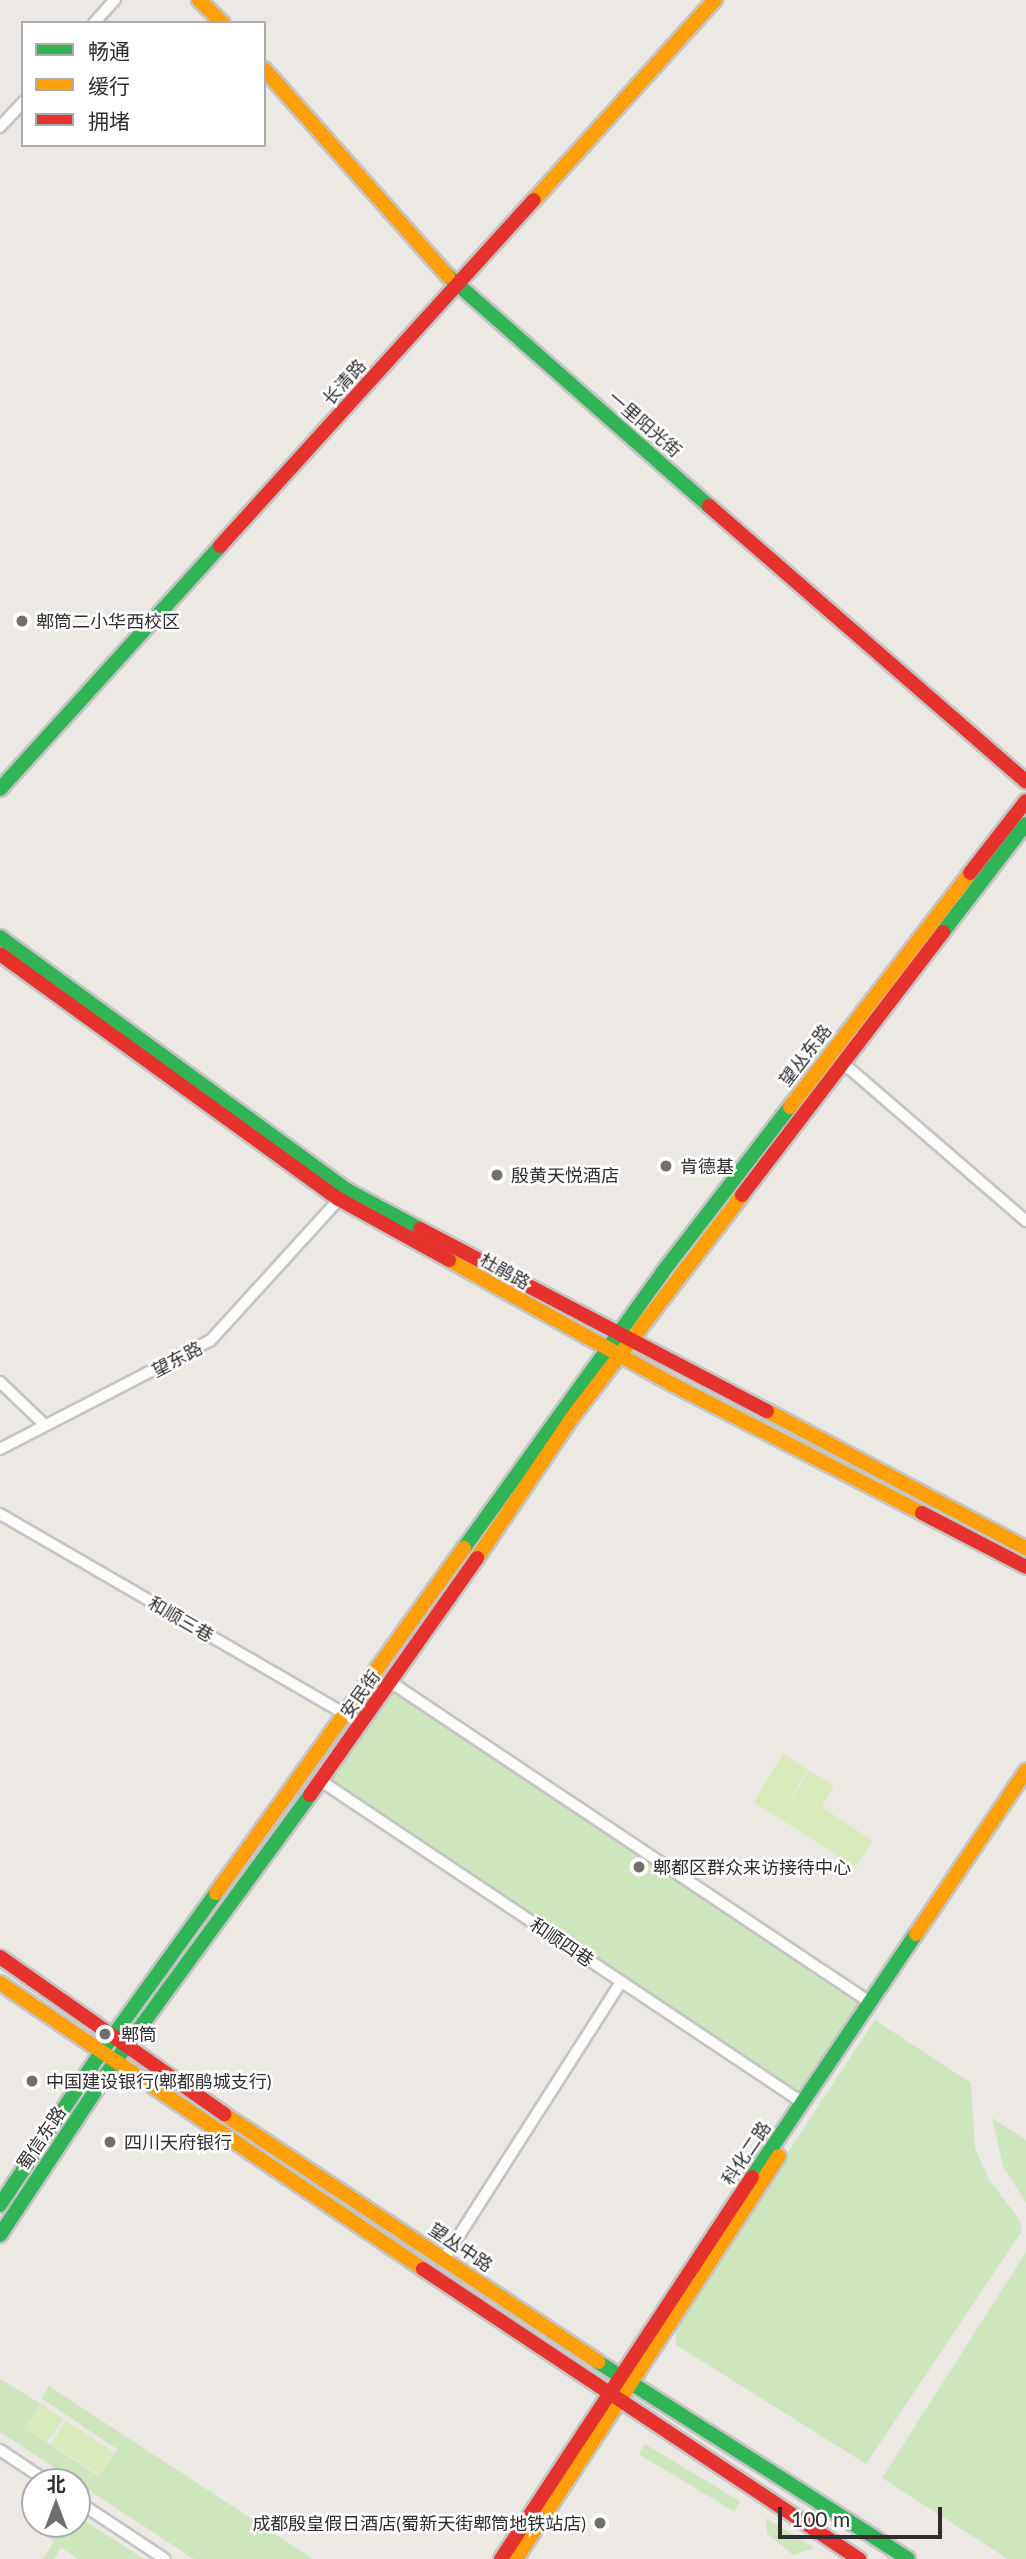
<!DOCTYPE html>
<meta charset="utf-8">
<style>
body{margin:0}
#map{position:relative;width:1026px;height:2559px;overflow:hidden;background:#ece8e4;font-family:Lato,"Noto Sans SC",sans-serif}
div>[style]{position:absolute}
.green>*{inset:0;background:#cee6be;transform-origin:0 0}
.pitch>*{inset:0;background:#d9eabb;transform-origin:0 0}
.roads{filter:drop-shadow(2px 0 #c5c4c5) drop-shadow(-2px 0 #c5c4c5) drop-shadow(0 2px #c5c4c5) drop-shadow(0 -2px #c5c4c5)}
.street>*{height:10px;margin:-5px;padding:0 5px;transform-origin:5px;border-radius:5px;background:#fcfcfb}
.fast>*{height:14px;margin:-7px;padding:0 7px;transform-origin:7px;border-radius:7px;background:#30b455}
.slow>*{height:14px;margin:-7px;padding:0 7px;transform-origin:7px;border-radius:7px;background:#ff9f0a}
.jam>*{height:14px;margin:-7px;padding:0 7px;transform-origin:7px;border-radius:7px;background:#e5322d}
.dots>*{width:19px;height:19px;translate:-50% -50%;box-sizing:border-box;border:4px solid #fff;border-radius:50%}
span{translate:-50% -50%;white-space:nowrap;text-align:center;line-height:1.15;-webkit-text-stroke:5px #fff;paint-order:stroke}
.street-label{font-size:18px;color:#2e2e2e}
.poi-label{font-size:18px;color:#2e2e2e}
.left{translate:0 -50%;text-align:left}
.right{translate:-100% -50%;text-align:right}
.legend{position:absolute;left:21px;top:21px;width:245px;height:126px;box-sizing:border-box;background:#fff;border:2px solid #ababab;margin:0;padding:9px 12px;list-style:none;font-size:21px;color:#2e2e2e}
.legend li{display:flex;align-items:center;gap:14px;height:35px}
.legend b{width:35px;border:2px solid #ababab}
.north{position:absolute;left:21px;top:2468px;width:70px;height:70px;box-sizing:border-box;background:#fff;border:2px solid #ababab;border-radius:50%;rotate:0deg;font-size:19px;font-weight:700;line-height:28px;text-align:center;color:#2e2e2e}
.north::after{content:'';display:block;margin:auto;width:24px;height:32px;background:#706f6e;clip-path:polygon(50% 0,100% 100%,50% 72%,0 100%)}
.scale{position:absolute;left:778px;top:2507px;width:164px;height:32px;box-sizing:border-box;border:4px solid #2e2e2e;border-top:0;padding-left:9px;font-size:21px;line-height:24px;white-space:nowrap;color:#2e2e2e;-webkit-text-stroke:5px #fff;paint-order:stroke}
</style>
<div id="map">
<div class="green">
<i style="left:393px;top:1690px;width:566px;height:113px;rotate:34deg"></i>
<i style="clip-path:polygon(875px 2020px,971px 2083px,975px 2148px,989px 2180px,1019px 2219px,1022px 2231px,866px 2464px,676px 2345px,676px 2323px)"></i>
<i style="clip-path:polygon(992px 2118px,1026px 2140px,1026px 2203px,1003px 2166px)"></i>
<i style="clip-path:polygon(1026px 2252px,1026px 2559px,1008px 2559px,882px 2478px)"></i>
<i style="clip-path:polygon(0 2379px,41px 2404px,25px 2428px,99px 2476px,117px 2449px,41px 2398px,49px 2386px,313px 2559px,194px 2559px,0 2432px)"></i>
<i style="left:645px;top:2444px;width:111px;height:12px;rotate:31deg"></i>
<i style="clip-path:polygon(77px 2516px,144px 2559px,78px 2559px,61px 2548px,54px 2559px,43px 2559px,54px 2541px,42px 2533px,45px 2524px,77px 2524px)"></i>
<i style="clip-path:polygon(766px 2518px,814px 2548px,793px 2555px,767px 2533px)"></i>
</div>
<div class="pitch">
<i style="left:783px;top:1754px;width:29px;height:57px;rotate:31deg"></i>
<i style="clip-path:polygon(809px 1771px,834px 1785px,822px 1807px,873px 1841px,856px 1867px,779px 1818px)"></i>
<i style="left:42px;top:2404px;width:26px;height:29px;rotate:36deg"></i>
<i style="left:66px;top:2421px;width:57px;height:27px;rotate:33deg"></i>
</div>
<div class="roads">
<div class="street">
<i style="left:94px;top:23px;width:31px;rotate:-48deg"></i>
<i style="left:0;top:127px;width:34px;rotate:-47deg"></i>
<i style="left:843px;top:1063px;width:242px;rotate:40.8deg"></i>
<i style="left:0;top:1382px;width:62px;rotate:43.7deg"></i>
<i style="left:0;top:1449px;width:237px;rotate:-27.3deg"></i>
<i style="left:211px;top:1340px;width:197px;rotate:-47.7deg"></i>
<i style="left:0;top:1514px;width:419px;rotate:30.1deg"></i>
<i style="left:392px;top:1683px;width:576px;rotate:33.75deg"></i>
<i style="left:321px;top:1781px;width:580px;rotate:33.74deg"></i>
<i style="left:444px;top:2259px;width:329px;rotate:-57.4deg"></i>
<i style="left:0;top:2450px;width:58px;rotate:33.7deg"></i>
<i style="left:77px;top:2501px;width:105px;rotate:33.4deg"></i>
</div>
<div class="fast">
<i style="left:448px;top:276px;width:348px;rotate:41.4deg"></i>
<i style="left:0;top:789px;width:328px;rotate:-47.8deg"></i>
<i style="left:943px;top:932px;width:136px;rotate:-52.5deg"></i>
<i style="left:0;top:937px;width:429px;rotate:36.1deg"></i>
<i style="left:347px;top:1190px;width:83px;rotate:28.1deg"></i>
<i style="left:464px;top:1548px;width:339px;rotate:-54.2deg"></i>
<i style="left:662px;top:1273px;width:210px;rotate:-52.4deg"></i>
<i style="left:752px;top:2177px;width:293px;rotate:-56deg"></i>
<i style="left:0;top:2205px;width:181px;rotate:-56.5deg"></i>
<i style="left:100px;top:2054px;width:198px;rotate:-54.2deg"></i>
<i style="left:0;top:2235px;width:206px;rotate:-56.5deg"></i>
<i style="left:114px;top:2063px;width:332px;rotate:-53.8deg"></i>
<i style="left:598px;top:2362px;width:367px;rotate:32.4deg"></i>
</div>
<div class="slow">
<i style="left:199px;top:0;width:33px;rotate:44deg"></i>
<i style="left:264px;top:69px;width:277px;rotate:48.4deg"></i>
<i style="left:534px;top:200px;width:270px;rotate:-47.9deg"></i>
<i style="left:790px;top:1107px;width:295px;rotate:-52.4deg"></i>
<i style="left:449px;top:1260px;width:255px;rotate:29.1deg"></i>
<i style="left:672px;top:1384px;width:281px;rotate:27.3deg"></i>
<i style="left:767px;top:1411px;width:293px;rotate:27.9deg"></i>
<i style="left:477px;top:1558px;width:168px;rotate:-55.9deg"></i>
<i style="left:571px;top:1419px;width:282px;rotate:-52.6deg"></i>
<i style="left:216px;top:1893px;width:425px;rotate:-54.3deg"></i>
<i style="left:916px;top:1934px;width:197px;rotate:-56deg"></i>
<i style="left:0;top:1983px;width:511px;rotate:34.06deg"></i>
<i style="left:224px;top:2114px;width:449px;rotate:33.5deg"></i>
<i style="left:516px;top:2559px;width:481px;rotate:-56.9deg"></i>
</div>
<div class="jam">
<i style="left:709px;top:506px;width:420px;rotate:41deg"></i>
<i style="left:220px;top:546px;width:467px;rotate:-47.8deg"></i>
<i style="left:970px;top:873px;width:91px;rotate:-52.1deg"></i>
<i style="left:0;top:954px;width:418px;rotate:35.9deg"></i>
<i style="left:339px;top:1199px;width:126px;rotate:29deg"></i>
<i style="left:742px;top:1195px;width:331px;rotate:-52.6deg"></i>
<i style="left:420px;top:1229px;width:392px;rotate:27.7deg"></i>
<i style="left:922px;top:1513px;width:117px;rotate:27.4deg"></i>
<i style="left:310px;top:1795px;width:290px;rotate:-54.8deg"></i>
<i style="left:0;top:1957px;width:274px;rotate:35deg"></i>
<i style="left:423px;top:2269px;width:524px;rotate:33.63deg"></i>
<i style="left:501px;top:2559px;width:457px;rotate:-56.7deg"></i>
</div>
</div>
<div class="dots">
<i style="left:22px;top:621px;background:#706f6e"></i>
<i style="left:666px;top:1166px;background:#706f6e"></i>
<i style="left:497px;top:1175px;background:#706f6e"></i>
<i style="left:639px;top:1867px;background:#706f6e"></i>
<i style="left:105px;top:2034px;background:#706f6e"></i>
<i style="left:32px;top:2081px;background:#706f6e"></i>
<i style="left:110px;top:2142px;background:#706f6e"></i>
<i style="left:600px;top:2523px;background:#706f6e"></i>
</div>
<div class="street-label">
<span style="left:344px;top:382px;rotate:-48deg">长清路</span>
<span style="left:645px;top:424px;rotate:41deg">一里阳光街</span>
<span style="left:805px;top:1055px;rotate:-52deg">望丛东路</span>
<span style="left:505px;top:1271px;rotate:29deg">杜鹃路</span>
<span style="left:177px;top:1359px;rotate:-28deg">望东路</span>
<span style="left:181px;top:1619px;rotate:30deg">和顺三巷</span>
<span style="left:360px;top:1694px;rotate:-54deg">安民街</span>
<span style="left:562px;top:1942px;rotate:34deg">和顺四巷</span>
<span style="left:41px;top:2138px;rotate:-56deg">蜀信东路</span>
<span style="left:746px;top:2153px;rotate:-56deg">科化二路</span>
<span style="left:461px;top:2247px;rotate:34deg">望丛中路</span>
</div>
<div class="poi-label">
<span class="left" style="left:36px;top:621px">郫筒二小华西校区</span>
<span class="left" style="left:680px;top:1166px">肯德基</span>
<span class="left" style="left:511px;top:1175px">殷黄天悦酒店</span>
<span class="left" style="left:653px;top:1867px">郫都区群众来访接待中心</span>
<span class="left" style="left:121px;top:2034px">郫筒</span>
<span class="left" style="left:46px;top:2081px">中国建设银行(郫都鹃城支行)</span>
<span class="left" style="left:124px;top:2142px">四川天府银行</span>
<span class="right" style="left:586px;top:2523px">成都殷皇假日酒店(蜀新天街郫筒地铁站店)</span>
</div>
<ul class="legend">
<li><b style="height:9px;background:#30b455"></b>畅通</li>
<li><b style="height:9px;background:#ff9f0a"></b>缓行</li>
<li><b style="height:9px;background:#e5322d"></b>拥堵</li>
</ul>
<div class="north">北</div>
<div class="scale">100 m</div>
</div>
